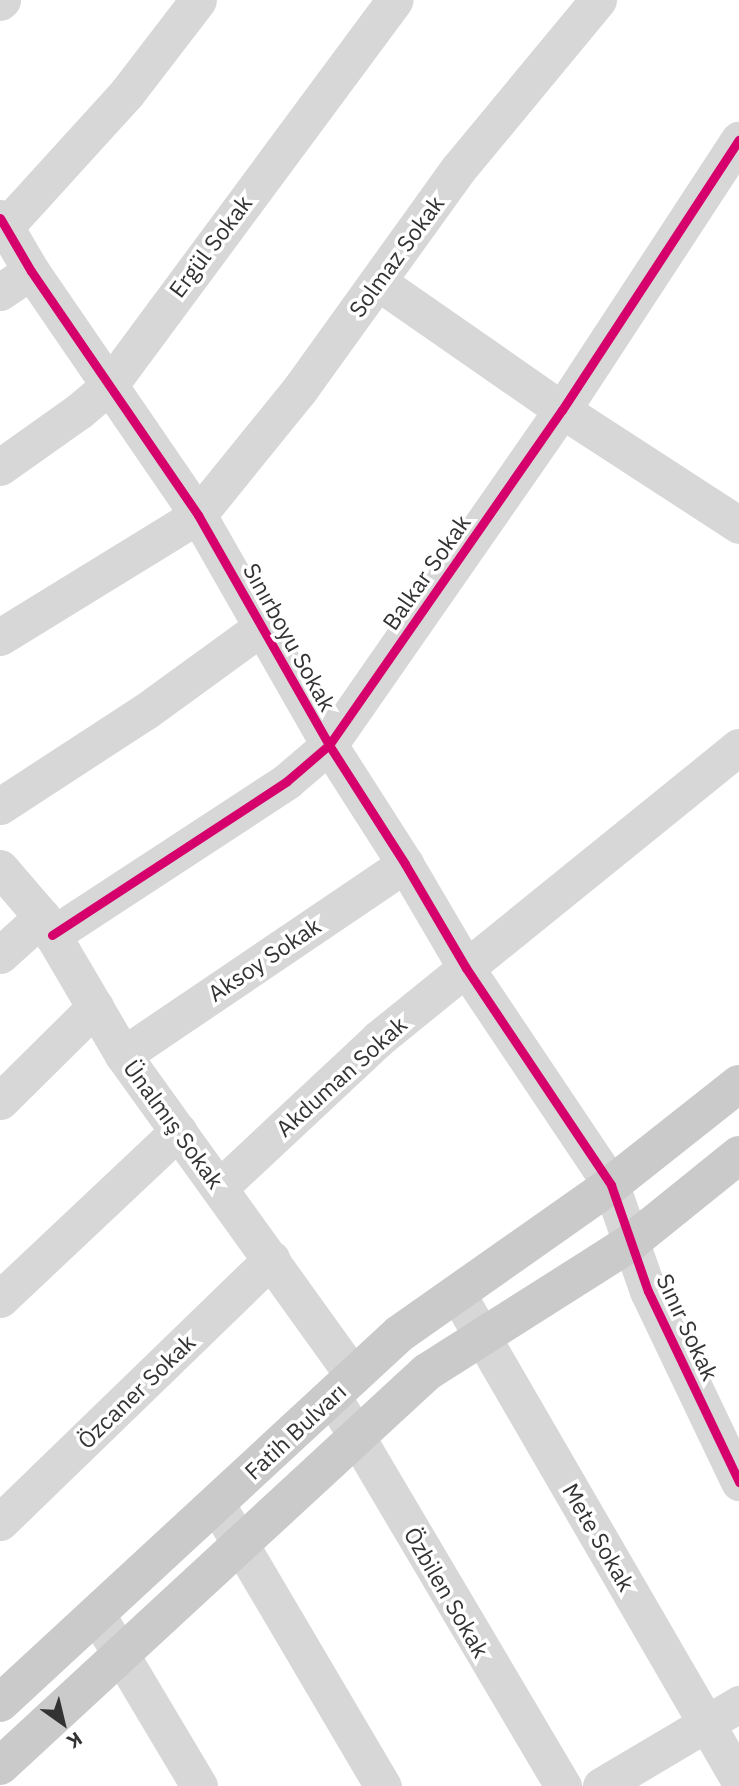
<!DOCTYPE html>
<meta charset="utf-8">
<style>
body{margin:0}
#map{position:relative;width:739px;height:1786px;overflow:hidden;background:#fff;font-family:"IBM Plex Sans",sans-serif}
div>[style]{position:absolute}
.minor>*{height:37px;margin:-18.5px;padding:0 18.5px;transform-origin:18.5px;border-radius:18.5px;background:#d7d7d7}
.major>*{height:38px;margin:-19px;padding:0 19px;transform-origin:19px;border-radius:19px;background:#cacaca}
.cycleway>*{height:9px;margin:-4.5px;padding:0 4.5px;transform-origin:4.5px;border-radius:4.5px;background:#d6006c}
span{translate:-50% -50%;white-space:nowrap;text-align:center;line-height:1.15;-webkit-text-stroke:7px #fff;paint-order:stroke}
.street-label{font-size:23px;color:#333}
.north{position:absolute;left:28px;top:1688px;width:70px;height:70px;-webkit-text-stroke:5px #fff;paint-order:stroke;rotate:146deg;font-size:19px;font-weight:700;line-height:28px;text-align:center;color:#333}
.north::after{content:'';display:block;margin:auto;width:24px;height:32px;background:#333;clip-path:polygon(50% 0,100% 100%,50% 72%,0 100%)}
</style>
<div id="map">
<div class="minor">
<i style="left:0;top:2px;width:3px;rotate:-45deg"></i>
<i style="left:0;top:218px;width:61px;rotate:59.7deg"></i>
<i style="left:31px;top:271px;width:296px;rotate:55.6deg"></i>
<i style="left:198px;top:515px;width:265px;rotate:60.3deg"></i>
<i style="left:329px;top:745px;width:141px;rotate:57.4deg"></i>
<i style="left:405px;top:864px;width:121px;rotate:59.6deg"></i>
<i style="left:466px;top:968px;width:261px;rotate:56.2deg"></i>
<i style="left:611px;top:1185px;width:112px;rotate:70.8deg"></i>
<i style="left:648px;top:1291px;width:212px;rotate:64.5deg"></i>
<i style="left:4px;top:228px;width:181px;rotate:-47.7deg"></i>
<i style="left:126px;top:94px;width:118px;rotate:-52.5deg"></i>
<i style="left:378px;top:282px;width:224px;rotate:34.8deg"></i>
<i style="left:562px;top:410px;width:211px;rotate:33deg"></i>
<i style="left:0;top:292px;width:37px;rotate:-34deg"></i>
<i style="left:0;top:467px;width:97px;rotate:-35.3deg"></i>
<i style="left:79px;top:411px;width:39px;rotate:-40deg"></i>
<i style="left:109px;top:386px;width:480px;rotate:-53.5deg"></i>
<i style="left:0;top:637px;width:233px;rotate:-31.6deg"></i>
<i style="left:198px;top:515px;width:162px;rotate:-51deg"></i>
<i style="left:300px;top:389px;width:272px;rotate:-54.3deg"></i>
<i style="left:459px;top:168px;width:218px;rotate:-50.4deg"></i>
<i style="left:0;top:806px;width:174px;rotate:-33.1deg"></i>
<i style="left:146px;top:711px;width:145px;rotate:-36deg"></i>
<i style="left:0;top:868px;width:65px;rotate:49.4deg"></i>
<i style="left:42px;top:917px;width:160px;rotate:59.6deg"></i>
<i style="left:123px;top:1055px;width:395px;rotate:54.3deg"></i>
<i style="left:52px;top:935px;width:281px;rotate:-33.2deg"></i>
<i style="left:287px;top:781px;width:55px;rotate:-40.6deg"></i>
<i style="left:329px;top:745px;width:408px;rotate:-55.2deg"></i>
<i style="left:562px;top:410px;width:323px;rotate:-56.8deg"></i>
<i style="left:0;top:955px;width:57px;rotate:-42.1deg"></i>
<i style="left:123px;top:1055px;width:341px;rotate:-34.1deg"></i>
<i style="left:0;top:1101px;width:134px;rotate:-44.7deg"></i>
<i style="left:220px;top:1187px;width:216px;rotate:-43.1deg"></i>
<i style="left:378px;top:1039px;width:464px;rotate:-39deg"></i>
<i style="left:458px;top:1295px;width:561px;rotate:59.91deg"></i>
<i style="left:0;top:1299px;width:245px;rotate:-43.3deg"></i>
<i style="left:333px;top:1397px;width:452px;rotate:59.4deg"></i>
<i style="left:216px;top:1503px;width:329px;rotate:59.5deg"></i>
<i style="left:0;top:1522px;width:378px;rotate:-44.1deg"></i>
<i style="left:96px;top:1613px;width:201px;rotate:59.2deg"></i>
<i style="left:601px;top:1786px;width:161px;rotate:-30.7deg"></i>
</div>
<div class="major">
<i style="left:0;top:1703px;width:543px;rotate:-42.76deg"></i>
<i style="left:399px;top:1334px;width:259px;rotate:-35.1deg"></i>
<i style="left:611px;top:1185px;width:163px;rotate:-38.3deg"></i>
<i style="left:0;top:1766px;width:581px;rotate:-42.7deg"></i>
<i style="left:427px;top:1372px;width:241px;rotate:-32.4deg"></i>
<i style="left:630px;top:1243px;width:140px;rotate:-38.9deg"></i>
</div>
<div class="cycleway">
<i style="left:0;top:218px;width:61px;rotate:59.7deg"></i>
<i style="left:31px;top:271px;width:296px;rotate:55.6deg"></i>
<i style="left:198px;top:515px;width:265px;rotate:60.3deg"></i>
<i style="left:329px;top:745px;width:141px;rotate:57.4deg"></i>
<i style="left:405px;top:864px;width:121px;rotate:59.6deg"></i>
<i style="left:466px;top:968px;width:261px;rotate:56.2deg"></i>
<i style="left:611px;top:1185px;width:112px;rotate:70.8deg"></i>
<i style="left:648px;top:1291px;width:212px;rotate:64.5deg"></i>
<i style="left:52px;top:935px;width:281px;rotate:-33.2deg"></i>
<i style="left:287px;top:781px;width:55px;rotate:-40.6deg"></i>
<i style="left:329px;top:745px;width:408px;rotate:-55.2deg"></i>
<i style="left:562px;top:410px;width:323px;rotate:-56.8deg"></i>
</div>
<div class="street-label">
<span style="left:210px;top:246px;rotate:-53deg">Ergül Sokak</span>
<span style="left:396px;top:256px;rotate:-54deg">Solmaz Sokak</span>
<span style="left:426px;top:572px;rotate:-55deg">Balkar Sokak</span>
<span style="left:290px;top:637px;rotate:61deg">Sınırboyu Sokak</span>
<span style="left:264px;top:959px;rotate:-34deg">Aksoy Sokak</span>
<span style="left:341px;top:1076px;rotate:-42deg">Akduman Sokak</span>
<span style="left:174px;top:1124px;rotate:54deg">Ünalmış Sokak</span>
<span style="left:688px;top:1327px;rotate:65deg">Sınır Sokak</span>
<span style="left:136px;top:1391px;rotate:-44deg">Özcaner Sokak</span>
<span style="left:295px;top:1431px;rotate:-43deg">Fatih Bulvarı</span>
<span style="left:599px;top:1537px;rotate:60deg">Mete Sokak</span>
<span style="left:447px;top:1592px;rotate:60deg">Özbilen Sokak</span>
</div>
<div class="north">K</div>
</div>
